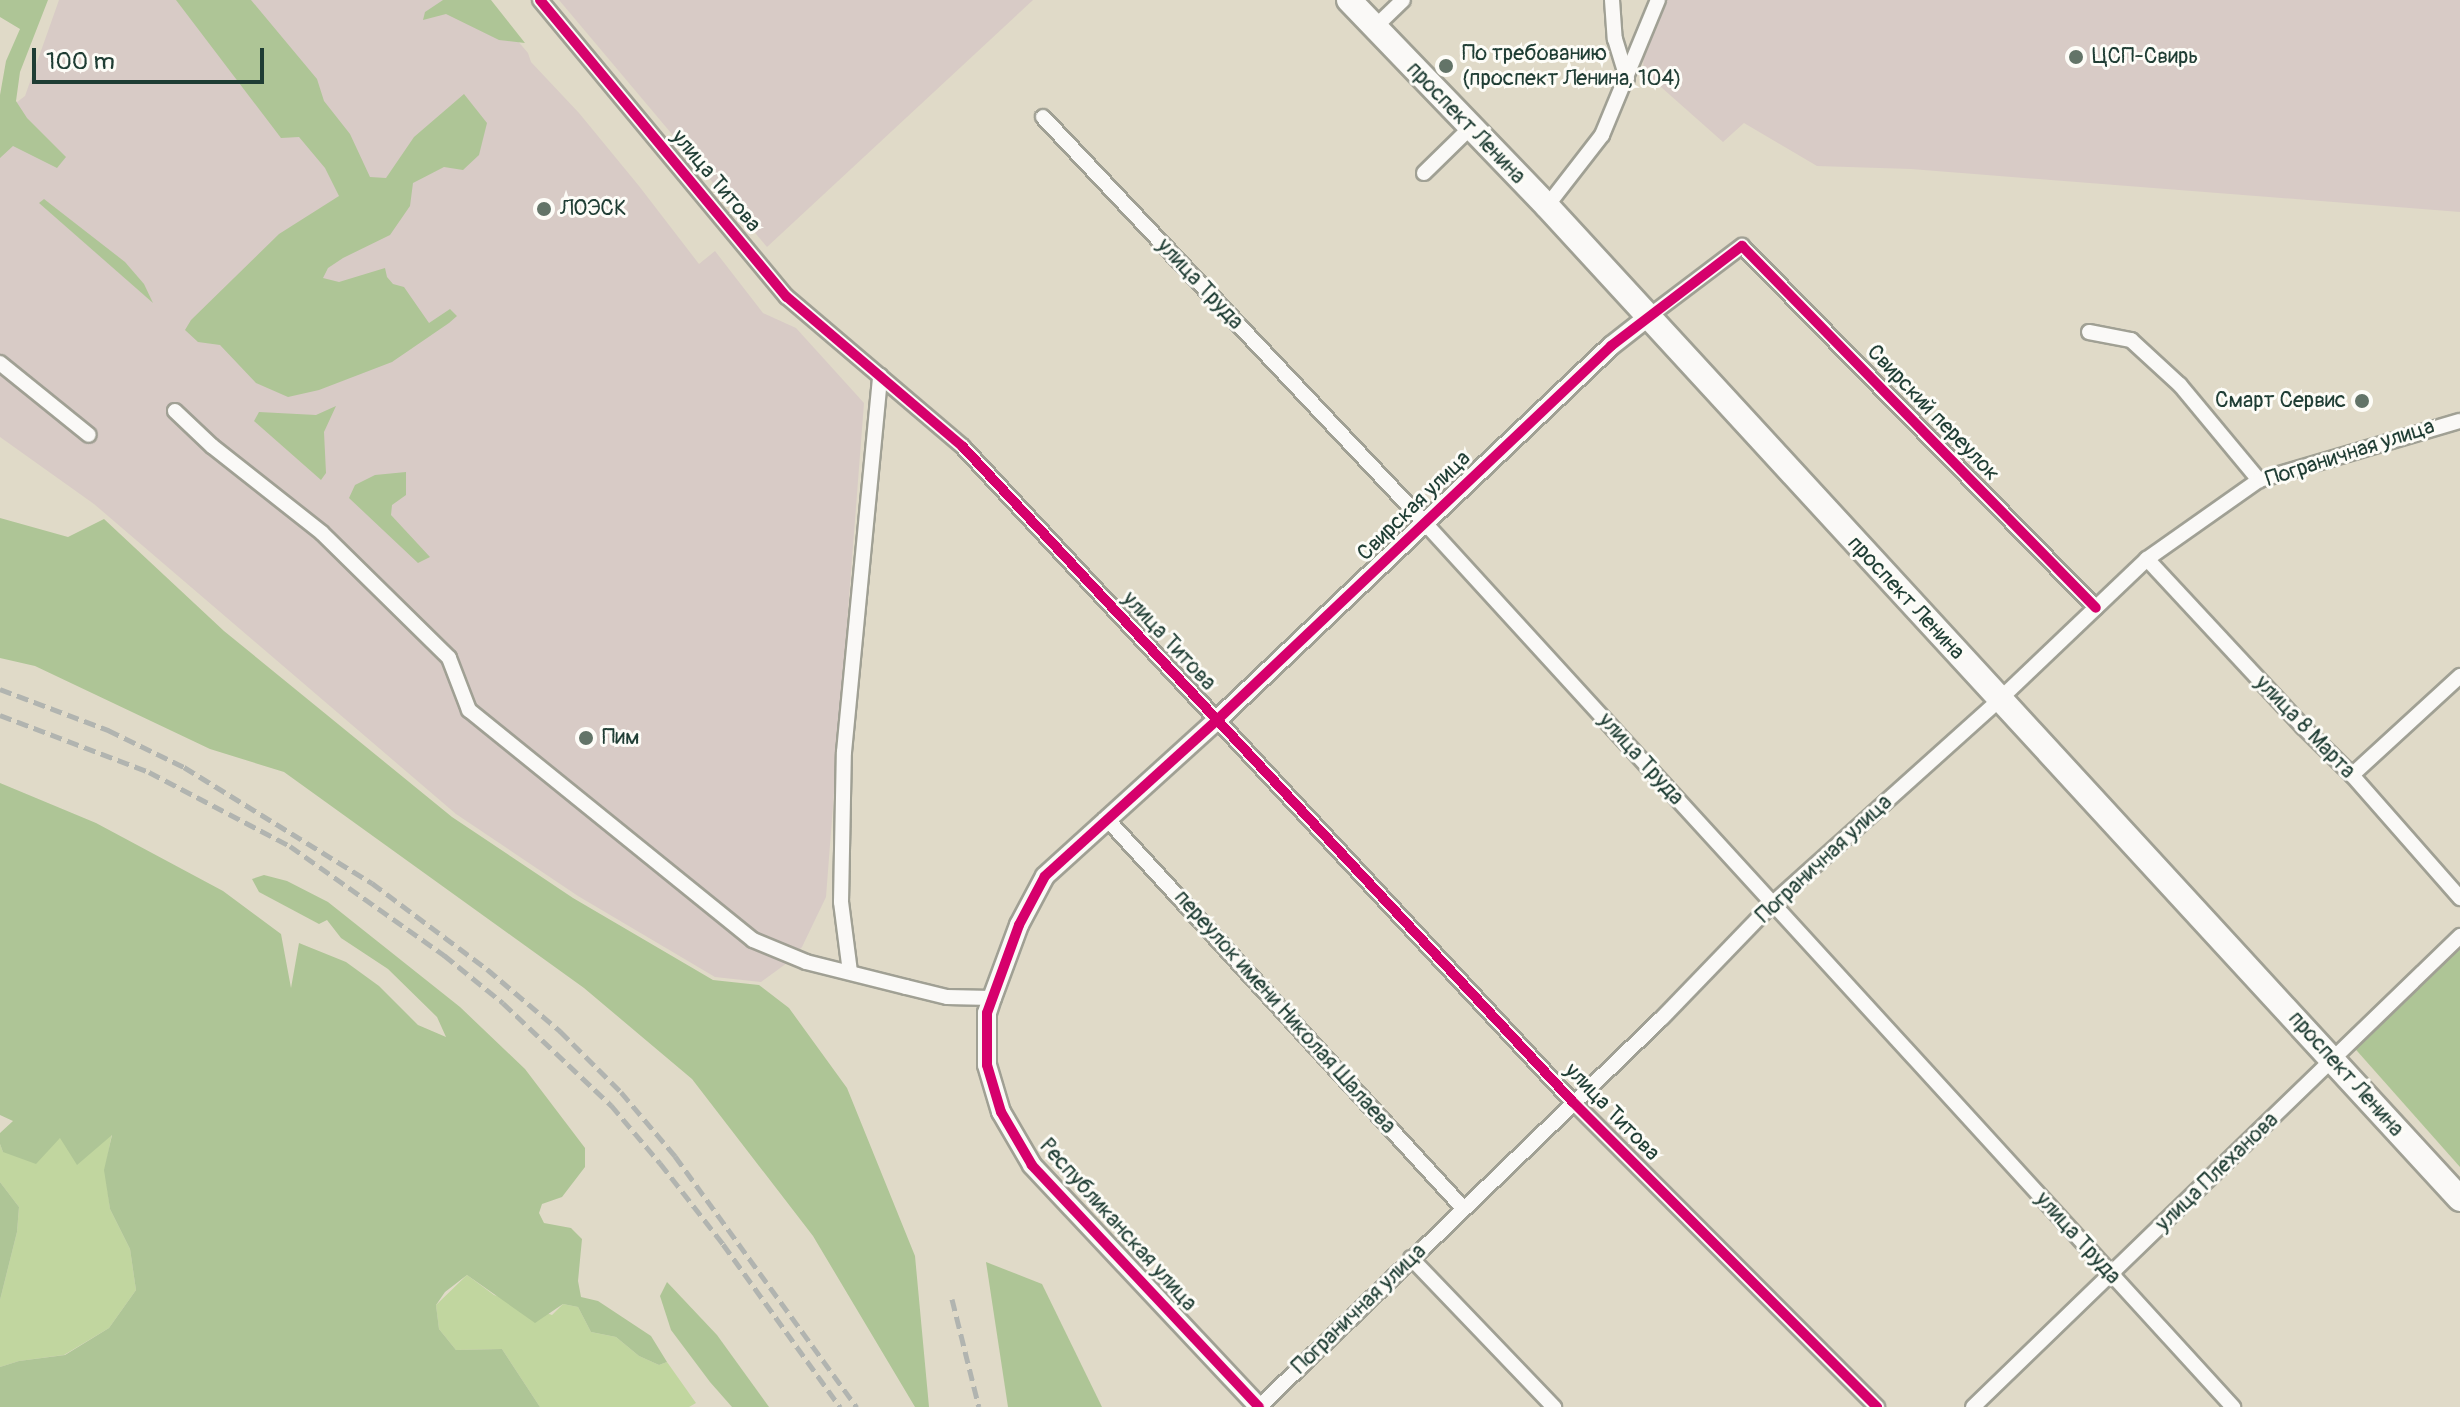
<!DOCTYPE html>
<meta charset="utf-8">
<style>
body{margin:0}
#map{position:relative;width:2460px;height:1407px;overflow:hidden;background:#e0dac8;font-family:Pangolin,sans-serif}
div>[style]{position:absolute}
.industrial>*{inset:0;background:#d8cbc6}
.green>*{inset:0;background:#c1d69f}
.forest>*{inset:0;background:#aec596}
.roads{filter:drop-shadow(2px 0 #a0a094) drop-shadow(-2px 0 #a0a094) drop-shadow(0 2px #a0a094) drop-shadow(0 -2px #a0a094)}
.minor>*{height:14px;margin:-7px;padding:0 7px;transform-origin:7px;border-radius:7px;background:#faf9f7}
.tertiary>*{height:18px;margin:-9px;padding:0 9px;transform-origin:9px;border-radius:9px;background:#faf9f7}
.primary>*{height:24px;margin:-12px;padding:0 12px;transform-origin:12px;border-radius:12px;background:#faf9f7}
.rail>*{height:5px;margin-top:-2.5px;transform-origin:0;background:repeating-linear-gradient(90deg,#b1b4b0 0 12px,transparent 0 18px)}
.cycleway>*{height:10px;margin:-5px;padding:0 5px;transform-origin:5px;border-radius:5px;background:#d6006c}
.dots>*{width:22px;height:22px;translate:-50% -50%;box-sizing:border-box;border:4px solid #fdfcf7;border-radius:50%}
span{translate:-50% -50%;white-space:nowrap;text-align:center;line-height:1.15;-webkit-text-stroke:6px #fdfcf7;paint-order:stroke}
.poi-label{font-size:22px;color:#1f3d34}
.left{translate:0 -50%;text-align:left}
.right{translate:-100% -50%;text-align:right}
.street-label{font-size:22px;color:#1f3d34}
.scale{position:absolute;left:32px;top:48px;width:232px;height:36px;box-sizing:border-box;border:4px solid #1f3d34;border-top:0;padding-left:10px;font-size:24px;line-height:28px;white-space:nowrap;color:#1f3d34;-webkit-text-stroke:6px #fdfcf7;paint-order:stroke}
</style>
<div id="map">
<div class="industrial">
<i style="clip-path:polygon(59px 0,483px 0,528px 53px,531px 62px,579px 113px,639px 186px,699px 264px,715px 251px,763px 313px,796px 328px,864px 403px,826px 897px,802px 947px,787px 963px,761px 982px,715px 977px,578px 896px,456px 814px,94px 504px,0 437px,0 115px,25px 96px)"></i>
<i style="clip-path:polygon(559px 0,1033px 0,767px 247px)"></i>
<i style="clip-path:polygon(1666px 0,2460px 0,2460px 212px,1911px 169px,1817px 166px,1744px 123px,1723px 142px,1644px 72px,1643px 58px)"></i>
</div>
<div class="green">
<i style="clip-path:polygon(112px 1133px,105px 1170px,110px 1209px,130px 1249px,136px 1290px,109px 1328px,64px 1355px,19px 1361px,0 1367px,0 1300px,17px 1232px,19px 1207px,0 1182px,0 1144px,3px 1152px,60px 1138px)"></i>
<i style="clip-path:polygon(467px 1275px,494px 1295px,552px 1315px,563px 1304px,578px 1307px,591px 1332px,616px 1337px,639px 1356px,659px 1365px,667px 1362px,696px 1403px,689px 1407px,540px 1407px,502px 1349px,456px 1350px,439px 1329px,436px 1305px)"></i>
</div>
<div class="forest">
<i style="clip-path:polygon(0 0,48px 0,20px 72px,16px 101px,27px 118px,66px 157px,57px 168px,13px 146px,0 158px,0 95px,6px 61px,20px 29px,0 17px)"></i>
<i style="clip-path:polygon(176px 0,251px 0,317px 79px,324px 101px,350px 134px,370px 177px,386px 178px,414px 137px,464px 94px,487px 123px,479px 155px,463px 170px,444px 167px,413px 183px,410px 206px,390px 235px,343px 258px,328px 268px,323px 278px,339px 282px,385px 268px,387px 277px,393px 284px,404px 287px,429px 323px,450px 309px,457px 316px,449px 323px,392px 362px,319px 390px,288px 397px,256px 383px,220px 345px,198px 342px,185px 330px,191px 320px,279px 234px,339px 196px,325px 168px,299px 137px,281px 138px)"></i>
<i style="clip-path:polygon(443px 0,491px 0,525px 43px,499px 40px,446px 14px,423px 20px,425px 12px)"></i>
<i style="clip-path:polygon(44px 199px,125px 262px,144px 284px,153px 303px,39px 203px)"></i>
<i style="clip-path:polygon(336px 406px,324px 432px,326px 473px,321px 480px,254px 421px,259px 412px,316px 415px)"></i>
<i style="clip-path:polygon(406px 472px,406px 495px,392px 505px,391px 515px,430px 557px,418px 563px,349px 498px,355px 485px,375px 475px)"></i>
<i style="clip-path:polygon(0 518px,68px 537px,104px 519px,224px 631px,452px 817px,573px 898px,713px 980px,759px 985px,789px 1008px,847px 1088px,915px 1256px,929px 1407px,915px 1407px,813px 1236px,692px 1079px,584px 988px,284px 772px,210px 749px,35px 666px,0 658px)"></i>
<i style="clip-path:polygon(0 783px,96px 823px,223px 891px,281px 934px,291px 988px,299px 943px,346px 962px,379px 986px,418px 1025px,446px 1037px,437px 1017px,388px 969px,341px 938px,327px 920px,319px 924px,259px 892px,252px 879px,264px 875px,287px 881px,328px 902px,460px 1007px,525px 1069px,585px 1148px,585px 1167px,562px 1197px,542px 1204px,539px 1213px,544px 1223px,571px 1228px,582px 1239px,578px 1281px,581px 1297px,598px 1301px,651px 1336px,667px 1362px,659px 1365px,639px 1356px,616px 1337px,591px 1332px,578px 1307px,563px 1304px,535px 1323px,467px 1275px,445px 1292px,436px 1305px,439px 1329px,456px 1350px,502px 1349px,540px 1407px,0 1407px,0 1367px,19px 1361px,65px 1355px,109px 1328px,136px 1290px,130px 1249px,110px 1209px,104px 1170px,112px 1135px,77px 1165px,60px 1138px,36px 1164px,3px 1152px,0 1144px,0 1133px,13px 1121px,0 1115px)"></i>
<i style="clip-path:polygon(2458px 944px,2460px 946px,2460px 1167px,2350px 1043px)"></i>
<i style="clip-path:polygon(0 1182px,19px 1207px,17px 1232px,0 1300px)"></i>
<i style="clip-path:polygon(986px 1262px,1042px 1284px,1102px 1407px,1008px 1407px)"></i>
<i style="clip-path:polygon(667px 1282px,717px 1335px,769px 1407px,732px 1407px,710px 1382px,671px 1330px,660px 1296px)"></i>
</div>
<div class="roads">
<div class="minor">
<i style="left:540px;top:0;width:386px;rotate:50.3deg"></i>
<i style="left:787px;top:297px;width:231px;rotate:40.4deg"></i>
<i style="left:963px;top:447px;width:895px;rotate:47.04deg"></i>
<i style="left:1573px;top:1102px;width:431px;rotate:45.1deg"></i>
<i style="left:1612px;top:0;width:39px;rotate:86deg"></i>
<i style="left:1615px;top:39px;width:41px;rotate:72.9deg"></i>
<i style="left:1374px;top:28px;width:40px;rotate:-44deg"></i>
<i style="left:1043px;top:117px;width:557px;rotate:46.74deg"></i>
<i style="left:1425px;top:523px;width:1198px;rotate:47.57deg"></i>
<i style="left:1424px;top:173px;width:63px;rotate:-44.4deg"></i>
<i style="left:1547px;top:206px;width:90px;rotate:-52.2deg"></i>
<i style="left:1602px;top:135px;width:146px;rotate:-67.5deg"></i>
<i style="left:1648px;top:317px;width:118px;rotate:-37.1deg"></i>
<i style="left:1742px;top:246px;width:506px;rotate:45.64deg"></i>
<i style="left:2089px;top:332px;width:43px;rotate:10.8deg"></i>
<i style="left:2131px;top:340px;width:67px;rotate:42.6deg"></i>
<i style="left:2180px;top:385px;width:124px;rotate:50.3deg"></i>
<i style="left:0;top:363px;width:114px;rotate:39deg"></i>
<i style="left:175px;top:411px;width:51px;rotate:43.4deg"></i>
<i style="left:212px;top:446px;width:140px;rotate:38.3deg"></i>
<i style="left:322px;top:533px;width:178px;rotate:44.5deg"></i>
<i style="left:449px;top:658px;width:56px;rotate:69deg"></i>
<i style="left:469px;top:710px;width:365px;rotate:39deg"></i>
<i style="left:753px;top:940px;width:57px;rotate:22.5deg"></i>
<i style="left:806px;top:962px;width:103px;rotate:14deg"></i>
<i style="left:906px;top:987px;width:42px;rotate:13.7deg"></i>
<i style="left:947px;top:997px;width:45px;rotate:1.3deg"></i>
<i style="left:2147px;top:559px;width:229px;rotate:47.1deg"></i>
<i style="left:2303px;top:727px;width:69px;rotate:44.4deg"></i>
<i style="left:2352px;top:775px;width:164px;rotate:48.7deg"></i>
<i style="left:2352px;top:775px;width:147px;rotate:-42.5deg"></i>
<i style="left:1106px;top:818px;width:529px;rotate:47.53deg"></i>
<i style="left:850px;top:972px;width:71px;rotate:-97.3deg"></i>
<i style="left:841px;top:902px;width:150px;rotate:-88.9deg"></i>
<i style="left:844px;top:752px;width:378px;rotate:-84.5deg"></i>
<i style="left:1411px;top:1258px;width:207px;rotate:46.2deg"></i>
<i style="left:1259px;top:1407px;width:560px;rotate:-43.99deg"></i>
<i style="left:1662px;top:1018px;width:160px;rotate:-46deg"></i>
<i style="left:1773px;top:903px;width:305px;rotate:-41.9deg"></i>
<i style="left:2000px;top:699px;width:203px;rotate:-43.6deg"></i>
<i style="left:2147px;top:559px;width:137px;rotate:-35.2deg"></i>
<i style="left:2259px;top:480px;width:209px;rotate:-16.4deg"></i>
<i style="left:1973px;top:1407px;width:678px;rotate:-44.04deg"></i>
</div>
<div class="tertiary">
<i style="left:1259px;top:1407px;width:332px;rotate:-133.2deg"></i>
<i style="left:1032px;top:1165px;width:61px;rotate:-120.3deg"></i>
<i style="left:1001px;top:1112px;width:49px;rotate:-106.6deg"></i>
<i style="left:987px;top:1065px;width:52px;rotate:-90deg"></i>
<i style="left:987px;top:1013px;width:16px;rotate:-72deg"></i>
<i style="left:992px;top:998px;width:78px;rotate:-69.7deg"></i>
<i style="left:1019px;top:925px;width:55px;rotate:-62deg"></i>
<i style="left:1045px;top:876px;width:231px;rotate:-42.2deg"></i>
<i style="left:1216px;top:721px;width:545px;rotate:-43.51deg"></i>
<i style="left:1611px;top:346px;width:47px;rotate:-38.1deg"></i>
</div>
<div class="primary">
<i style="left:1349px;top:0;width:286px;rotate:46.1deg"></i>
<i style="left:1547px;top:206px;width:1349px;rotate:47.4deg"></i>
</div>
</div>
<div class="rail">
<i style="left:0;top:689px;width:116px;rotate:20.8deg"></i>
<i style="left:108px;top:730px;width:85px;rotate:26deg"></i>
<i style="left:184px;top:767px;width:221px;rotate:31.7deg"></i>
<i style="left:372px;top:883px;width:144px;rotate:36.8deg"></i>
<i style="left:487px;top:969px;width:96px;rotate:40.3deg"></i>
<i style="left:560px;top:1031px;width:86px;rotate:45deg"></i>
<i style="left:621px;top:1092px;width:84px;rotate:49.8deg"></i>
<i style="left:675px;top:1156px;width:310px;rotate:54.1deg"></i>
<i style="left:0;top:715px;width:160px;rotate:20.9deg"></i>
<i style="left:149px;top:772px;width:159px;rotate:27.7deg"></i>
<i style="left:290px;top:846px;width:189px;rotate:35.3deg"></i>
<i style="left:444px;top:955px;width:76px;rotate:39.1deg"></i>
<i style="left:503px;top:1003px;width:149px;rotate:43.4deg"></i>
<i style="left:611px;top:1105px;width:76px;rotate:49.8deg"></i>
<i style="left:660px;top:1163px;width:103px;rotate:52.1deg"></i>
<i style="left:723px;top:1244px;width:201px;rotate:54.3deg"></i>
<i style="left:952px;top:1299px;width:111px;rotate:76deg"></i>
</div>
<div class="cycleway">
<i style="left:540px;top:0;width:386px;rotate:50.3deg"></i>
<i style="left:787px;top:297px;width:231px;rotate:40.4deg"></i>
<i style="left:963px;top:447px;width:895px;rotate:47.04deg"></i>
<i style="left:1573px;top:1102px;width:431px;rotate:45.1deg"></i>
<i style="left:1259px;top:1407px;width:332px;rotate:-133.2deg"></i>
<i style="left:1032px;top:1165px;width:61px;rotate:-120.3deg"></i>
<i style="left:1001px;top:1112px;width:49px;rotate:-106.6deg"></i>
<i style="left:987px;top:1065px;width:52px;rotate:-90deg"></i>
<i style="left:987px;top:1013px;width:94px;rotate:-70deg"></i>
<i style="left:1019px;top:925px;width:55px;rotate:-62deg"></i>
<i style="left:1045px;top:876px;width:231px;rotate:-42.2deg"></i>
<i style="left:1216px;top:721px;width:545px;rotate:-43.51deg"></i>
<i style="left:1611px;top:346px;width:165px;rotate:-37.4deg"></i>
<i style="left:1742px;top:246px;width:506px;rotate:45.64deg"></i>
</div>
<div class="dots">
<i style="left:2076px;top:57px;background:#637468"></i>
<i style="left:1446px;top:66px;background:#637468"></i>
<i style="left:544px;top:209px;background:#637468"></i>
<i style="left:2362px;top:401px;background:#637468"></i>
<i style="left:586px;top:738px;background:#637468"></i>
</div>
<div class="poi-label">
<span class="left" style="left:1462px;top:66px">По требованию<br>(проспект Ленина, 104)</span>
<span class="left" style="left:2092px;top:57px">ЦСП-Свирь</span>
<span class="left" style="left:560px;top:209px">ЛОЭСК</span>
<span class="right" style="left:2346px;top:401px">Смарт Сервис</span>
<span class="left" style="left:602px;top:738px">Пим</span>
</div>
<div class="street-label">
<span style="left:1466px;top:123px;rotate:46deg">проспект Ленина</span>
<span style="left:716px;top:181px;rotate:50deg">улица Титова</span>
<span style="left:1200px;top:284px;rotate:47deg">улица Труда</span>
<span style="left:1933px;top:413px;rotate:46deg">Свирский переулок</span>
<span style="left:2350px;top:453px;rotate:-18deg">Пограничная улица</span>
<span style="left:1414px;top:506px;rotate:-44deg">Свирская улица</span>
<span style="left:1906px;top:598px;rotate:47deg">проспект Ленина</span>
<span style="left:1169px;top:641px;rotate:47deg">улица Титова</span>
<span style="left:2305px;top:727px;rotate:46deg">улица 8 Марта</span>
<span style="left:1641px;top:759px;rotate:48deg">улица Труда</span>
<span style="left:1824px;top:859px;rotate:-43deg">Пограничная улица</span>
<span style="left:1285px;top:1012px;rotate:48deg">переулок имени Николая Шалаева</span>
<span style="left:2346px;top:1074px;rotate:48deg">проспект Ленина</span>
<span style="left:1612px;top:1112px;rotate:46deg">улица Титова</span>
<span style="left:2217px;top:1172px;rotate:-44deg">улица Плеханова</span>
<span style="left:1118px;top:1225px;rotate:48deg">Республиканская улица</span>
<span style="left:2078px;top:1238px;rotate:48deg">улица Труда</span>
<span style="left:1359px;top:1309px;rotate:-44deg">Пограничная улица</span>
</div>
<div class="scale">100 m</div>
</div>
